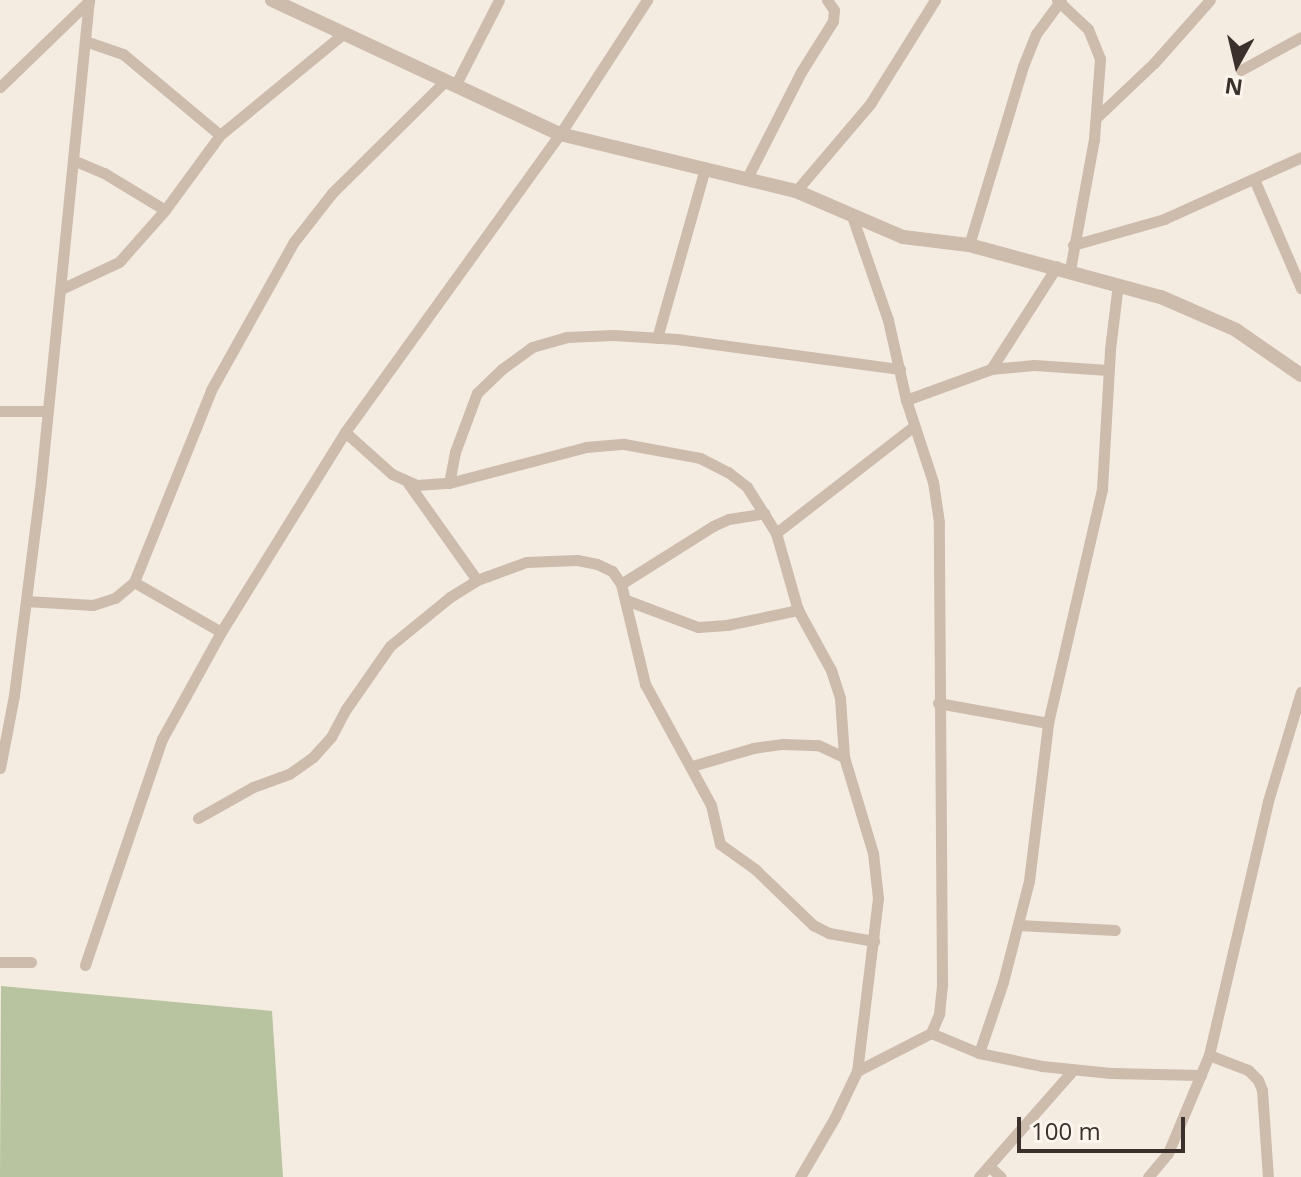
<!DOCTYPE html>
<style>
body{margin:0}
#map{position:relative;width:1301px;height:1177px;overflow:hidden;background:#f4ebe1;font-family:"Open Sans",sans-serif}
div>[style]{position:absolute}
.green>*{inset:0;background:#b8c4a0}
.minor>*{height:11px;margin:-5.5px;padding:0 5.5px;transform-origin:5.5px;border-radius:5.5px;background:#cdbbac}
.tertiary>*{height:14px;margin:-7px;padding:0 7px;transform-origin:7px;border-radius:7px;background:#cdbbac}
span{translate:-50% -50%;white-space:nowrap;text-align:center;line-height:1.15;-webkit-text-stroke:7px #fbf5ee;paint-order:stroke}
.north{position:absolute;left:1197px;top:24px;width:80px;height:80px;-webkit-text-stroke:6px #fbf5ee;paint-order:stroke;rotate:188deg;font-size:22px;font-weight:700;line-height:32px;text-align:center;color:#3b302b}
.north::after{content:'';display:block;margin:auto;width:28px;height:36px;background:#3b302b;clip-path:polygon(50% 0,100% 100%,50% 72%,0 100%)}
.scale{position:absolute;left:1017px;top:1117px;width:168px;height:36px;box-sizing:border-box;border:4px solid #3b302b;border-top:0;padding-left:10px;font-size:24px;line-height:28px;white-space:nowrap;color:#3b302b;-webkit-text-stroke:6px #fbf5ee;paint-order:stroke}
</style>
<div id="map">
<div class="green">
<i style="clip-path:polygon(1px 986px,272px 1011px,283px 1177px,0 1177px)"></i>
</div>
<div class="minor">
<i style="left:1057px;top:0;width:42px;rotate:43.1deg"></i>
<i style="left:1088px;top:29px;width:32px;rotate:68deg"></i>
<i style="left:1100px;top:59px;width:80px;rotate:94.3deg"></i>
<i style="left:1094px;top:139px;width:133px;rotate:100.4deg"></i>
<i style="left:85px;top:41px;width:40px;rotate:18.9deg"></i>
<i style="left:123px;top:54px;width:126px;rotate:39.9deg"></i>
<i style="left:1241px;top:70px;width:68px;rotate:-28.8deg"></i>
<i style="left:456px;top:84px;width:94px;rotate:-62.9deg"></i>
<i style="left:0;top:87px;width:124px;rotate:-44deg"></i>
<i style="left:1097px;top:117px;width:79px;rotate:-43.5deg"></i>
<i style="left:1154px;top:63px;width:84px;rotate:-48.4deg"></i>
<i style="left:73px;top:160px;width:34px;rotate:23deg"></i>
<i style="left:104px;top:173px;width:71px;rotate:31.2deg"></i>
<i style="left:747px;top:178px;width:119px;rotate:-63deg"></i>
<i style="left:801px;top:72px;width:60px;rotate:-57.9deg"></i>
<i style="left:833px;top:21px;width:11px;rotate:-85deg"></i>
<i style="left:834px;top:10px;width:12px;rotate:-125deg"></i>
<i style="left:1254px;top:179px;width:119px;rotate:66.7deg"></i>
<i style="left:796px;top:191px;width:114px;rotate:-49.6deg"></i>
<i style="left:870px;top:104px;width:123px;rotate:-58deg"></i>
<i style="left:969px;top:245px;width:187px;rotate:-73.2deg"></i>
<i style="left:1023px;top:66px;width:35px;rotate:-68deg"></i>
<i style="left:1036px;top:34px;width:42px;rotate:-53.7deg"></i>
<i style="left:1073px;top:245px;width:95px;rotate:-15.9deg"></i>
<i style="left:1164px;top:219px;width:150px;rotate:-24.3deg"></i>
<i style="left:61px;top:289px;width:64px;rotate:-25deg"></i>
<i style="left:119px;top:262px;width:69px;rotate:-48.5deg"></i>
<i style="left:165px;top:210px;width:93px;rotate:-53.7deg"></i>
<i style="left:220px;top:135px;width:159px;rotate:-39.4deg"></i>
<i style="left:657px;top:338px;width:177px;rotate:-74.2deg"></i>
<i style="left:991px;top:369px;width:122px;rotate:-57.3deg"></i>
<i style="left:906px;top:400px;width:90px;rotate:-20deg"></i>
<i style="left:991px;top:369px;width:43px;rotate:-5.3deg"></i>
<i style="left:1034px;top:365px;width:74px;rotate:3.9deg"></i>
<i style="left:0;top:411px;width:47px"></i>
<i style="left:345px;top:432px;width:63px;rotate:41.8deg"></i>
<i style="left:392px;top:474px;width:27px;rotate:24deg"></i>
<i style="left:417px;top:485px;width:32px;rotate:-4deg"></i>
<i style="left:449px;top:483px;width:142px;rotate:-14.7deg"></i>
<i style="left:586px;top:447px;width:38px;rotate:-5deg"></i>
<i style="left:624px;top:444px;width:77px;rotate:10.4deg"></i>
<i style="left:700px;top:458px;width:31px;rotate:27deg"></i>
<i style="left:728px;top:472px;width:24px;rotate:38deg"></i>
<i style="left:747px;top:487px;width:54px;rotate:57.8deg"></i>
<i style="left:776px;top:533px;width:80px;rotate:74.1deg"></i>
<i style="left:798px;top:610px;width:68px;rotate:61.2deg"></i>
<i style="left:831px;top:670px;width:29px;rotate:72deg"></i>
<i style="left:840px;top:698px;width:59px;rotate:86.1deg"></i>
<i style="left:844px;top:757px;width:100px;rotate:73.2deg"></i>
<i style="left:873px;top:853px;width:45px;rotate:83.7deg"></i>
<i style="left:878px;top:898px;width:174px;rotate:96.9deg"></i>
<i style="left:408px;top:483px;width:119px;rotate:54.6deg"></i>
<i style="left:449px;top:483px;width:32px;rotate:-79deg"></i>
<i style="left:455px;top:452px;width:63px;rotate:-69.6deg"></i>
<i style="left:477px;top:393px;width:35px;rotate:-44deg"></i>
<i style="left:502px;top:369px;width:37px;rotate:-36deg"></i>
<i style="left:532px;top:347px;width:35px;rotate:-16deg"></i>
<i style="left:566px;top:337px;width:47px;rotate:-2.4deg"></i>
<i style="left:613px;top:335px;width:64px;rotate:3.6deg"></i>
<i style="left:677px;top:339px;width:225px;rotate:7.7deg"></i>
<i style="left:776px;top:533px;width:175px;rotate:-37.8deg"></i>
<i style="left:134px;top:582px;width:100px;rotate:29.9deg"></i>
<i style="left:621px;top:584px;width:109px;rotate:-32.2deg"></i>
<i style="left:713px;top:526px;width:17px;rotate:-24deg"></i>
<i style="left:729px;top:519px;width:36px;rotate:-9deg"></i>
<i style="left:626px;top:600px;width:77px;rotate:20.6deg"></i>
<i style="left:698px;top:627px;width:29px;rotate:-4deg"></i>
<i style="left:727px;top:625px;width:73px;rotate:-11.9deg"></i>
<i style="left:26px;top:601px;width:67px;rotate:3.4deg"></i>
<i style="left:93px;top:605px;width:23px;rotate:-18deg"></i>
<i style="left:115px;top:598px;width:25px;rotate:-40deg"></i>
<i style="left:134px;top:582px;width:207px;rotate:-68.1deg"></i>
<i style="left:211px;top:390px;width:168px;rotate:-60.8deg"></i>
<i style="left:293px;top:243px;width:63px;rotate:-52deg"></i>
<i style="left:332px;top:193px;width:161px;rotate:-44.7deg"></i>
<i style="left:938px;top:703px;width:112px;rotate:10.3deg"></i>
<i style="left:692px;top:766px;width:64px;rotate:-16.4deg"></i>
<i style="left:753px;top:748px;width:30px;rotate:-8deg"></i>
<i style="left:783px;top:744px;width:35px;rotate:2deg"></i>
<i style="left:818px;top:745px;width:29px;rotate:25deg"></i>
<i style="left:0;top:768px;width:74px;rotate:-79.1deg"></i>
<i style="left:14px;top:695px;width:207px;rotate:-82.8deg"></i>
<i style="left:40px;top:490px;width:492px;rotate:-84.3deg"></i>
<i style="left:198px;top:818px;width:63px;rotate:-29.4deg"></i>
<i style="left:253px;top:787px;width:38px;rotate:-20deg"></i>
<i style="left:289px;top:774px;width:29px;rotate:-35deg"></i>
<i style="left:313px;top:757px;width:27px;rotate:-48deg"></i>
<i style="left:331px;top:737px;width:32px;rotate:-62deg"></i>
<i style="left:346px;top:709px;width:77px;rotate:-55.1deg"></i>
<i style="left:390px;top:646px;width:77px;rotate:-39.2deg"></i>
<i style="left:450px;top:597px;width:32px;rotate:-32deg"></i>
<i style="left:477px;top:580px;width:52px;rotate:-20.2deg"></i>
<i style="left:526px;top:562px;width:51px;rotate:-2.2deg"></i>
<i style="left:577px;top:560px;width:20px;rotate:11deg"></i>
<i style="left:597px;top:564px;width:17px;rotate:25deg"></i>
<i style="left:612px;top:571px;width:16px;rotate:55deg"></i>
<i style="left:621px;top:584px;width:103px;rotate:76.5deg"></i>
<i style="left:645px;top:684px;width:138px;rotate:61.4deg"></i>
<i style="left:711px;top:805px;width:40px;rotate:77deg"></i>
<i style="left:720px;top:844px;width:43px;rotate:35.5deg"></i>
<i style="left:755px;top:869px;width:81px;rotate:44deg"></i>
<i style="left:813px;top:925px;width:18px;rotate:27deg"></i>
<i style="left:829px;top:933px;width:46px;rotate:10.1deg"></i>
<i style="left:1018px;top:925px;width:97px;rotate:3deg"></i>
<i style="left:0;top:962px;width:31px"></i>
<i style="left:85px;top:965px;width:239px;rotate:-71.2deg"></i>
<i style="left:162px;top:739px;width:122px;rotate:-61.1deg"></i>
<i style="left:221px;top:632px;width:235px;rotate:-58.2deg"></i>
<i style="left:345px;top:432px;width:367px;rotate:-54.2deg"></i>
<i style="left:560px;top:134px;width:160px;rotate:-57deg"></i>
<i style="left:931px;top:1033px;width:52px;rotate:22.6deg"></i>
<i style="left:979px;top:1053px;width:64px;rotate:11.7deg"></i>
<i style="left:1042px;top:1066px;width:69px;rotate:5.8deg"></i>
<i style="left:1111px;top:1073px;width:90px;rotate:1.3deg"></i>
<i style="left:979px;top:1053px;width:75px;rotate:-71.3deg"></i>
<i style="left:1003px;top:982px;width:104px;rotate:-75.6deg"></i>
<i style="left:1029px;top:881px;width:159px;rotate:-83.1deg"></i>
<i style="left:1048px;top:723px;width:240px;rotate:-77deg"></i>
<i style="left:1102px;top:489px;width:140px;rotate:-86.7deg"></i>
<i style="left:1110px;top:349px;width:65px;rotate:-83deg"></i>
<i style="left:1209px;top:1055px;width:42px;rotate:21deg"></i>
<i style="left:1248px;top:1070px;width:14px;rotate:45deg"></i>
<i style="left:1258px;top:1080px;width:11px;rotate:68deg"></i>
<i style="left:1262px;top:1090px;width:87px;rotate:86.1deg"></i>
<i style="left:989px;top:1166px;width:16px;rotate:43deg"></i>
<i style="left:800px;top:1177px;width:69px;rotate:-59.7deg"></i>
<i style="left:835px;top:1117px;width:51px;rotate:-64.4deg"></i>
<i style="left:857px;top:1071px;width:83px;rotate:-27.2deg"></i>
<i style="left:931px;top:1033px;width:21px;rotate:-67deg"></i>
<i style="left:939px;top:1014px;width:30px;rotate:-84deg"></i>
<i style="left:942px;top:984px;width:462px;rotate:-90.4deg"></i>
<i style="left:939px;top:522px;width:40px;rotate:-98.5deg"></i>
<i style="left:933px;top:482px;width:86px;rotate:-108.2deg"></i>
<i style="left:906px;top:400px;width:82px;rotate:-102.7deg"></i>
<i style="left:888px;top:320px;width:110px;rotate:-109.1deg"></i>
<i style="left:979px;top:1177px;width:142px;rotate:-48.7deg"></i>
<i style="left:1148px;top:1177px;width:31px;rotate:-50deg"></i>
<i style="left:1168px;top:1153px;width:106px;rotate:-67.3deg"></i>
<i style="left:1209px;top:1055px;width:261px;rotate:-76.9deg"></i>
<i style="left:1268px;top:801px;width:114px;rotate:-73.2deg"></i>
</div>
<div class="tertiary">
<i style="left:272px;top:0;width:318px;rotate:25deg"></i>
<i style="left:560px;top:134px;width:243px;rotate:13.6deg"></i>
<i style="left:796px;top:191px;width:116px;rotate:23.3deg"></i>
<i style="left:903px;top:237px;width:66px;rotate:6.9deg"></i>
<i style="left:969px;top:245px;width:199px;rotate:15.2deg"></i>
<i style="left:1161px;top:297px;width:82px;rotate:23.7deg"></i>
<i style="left:1236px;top:330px;width:79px;rotate:34.7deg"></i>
</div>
<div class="north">N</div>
<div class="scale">100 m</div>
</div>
